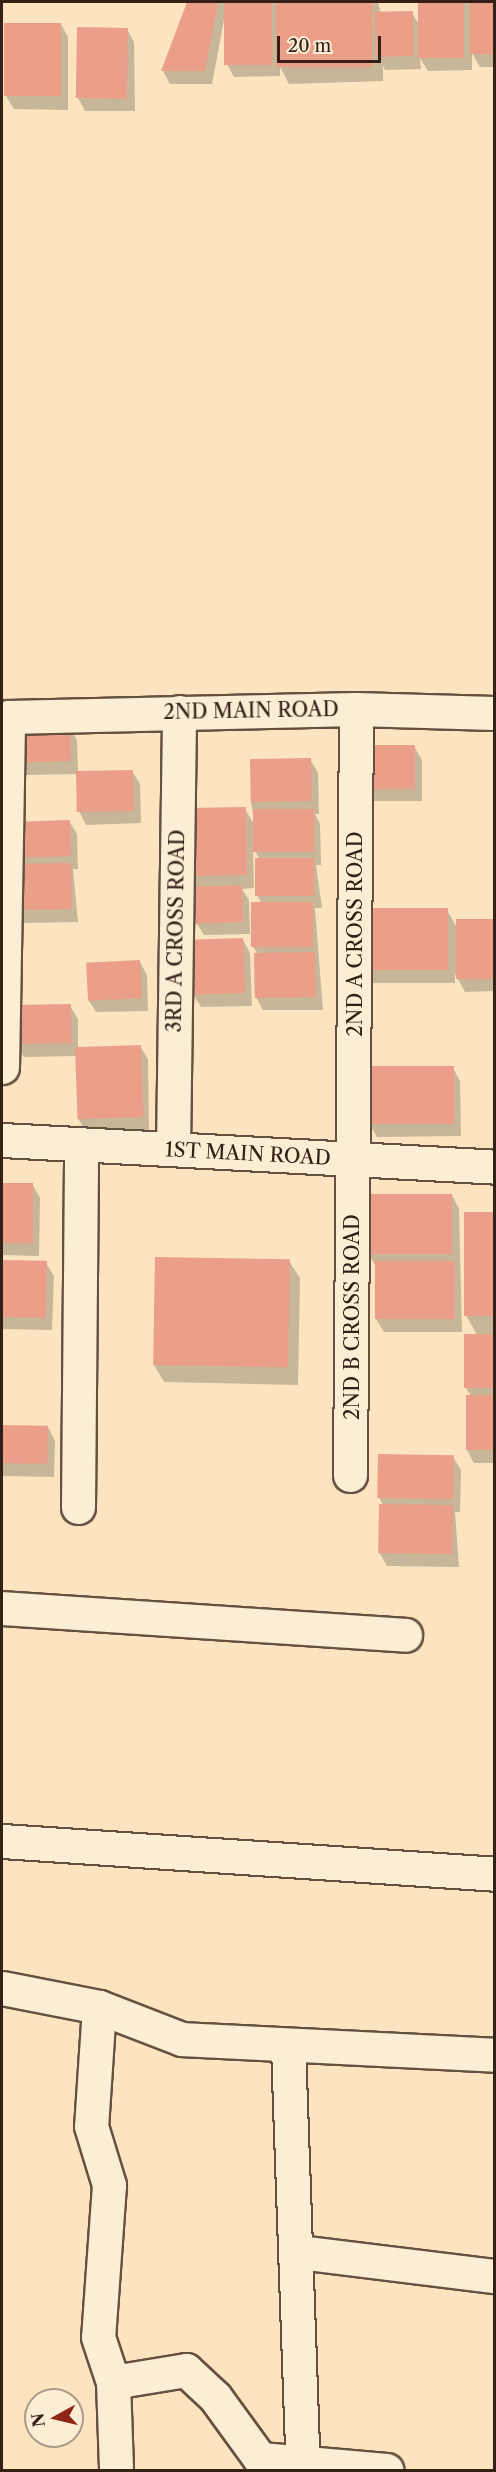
<!DOCTYPE html>
<style>
body{margin:0}
#map{position:relative;width:496px;height:2472px;overflow:hidden;background:#fbe4bf;font-family:"Libre Caslon Text",serif}
div>[style]{position:absolute}
.shadow>*{inset:0;background:#0003}
.building>*{inset:0;background:#eb9e88;transform-origin:0 0}
.roads{filter:drop-shadow(2px 0 #665140) drop-shadow(-2px 0 #665140) drop-shadow(0 2px #665140) drop-shadow(0 -2px #665140)}
.street>*{height:33px;margin:-16.5px;padding:0 16.5px;transform-origin:16.5px;border-radius:16.5px;background:#fcedd5}
span{translate:-50% -50%;white-space:nowrap;text-align:center;line-height:1.15;-webkit-text-stroke:4.5px #fcedd5;paint-order:stroke}
.street-label{font-size:20px;color:#352016}
.frame{position:absolute;inset:0;border:3px solid #352016;pointer-events:none}
.north{position:absolute;left:24px;top:2388px;width:60px;height:60px;box-sizing:border-box;background:#fcedd5;border:2px solid #ac9b89;border-radius:50%;rotate:262deg;font-size:16px;font-weight:700;line-height:24px;text-align:center;color:#352016}
.north::after{content:'';display:block;margin:auto;width:21px;height:27px;background:#8f2418;clip-path:polygon(50% 0,100% 100%,50% 72%,0 100%)}
.scale{position:absolute;left:277px;top:36px;width:104px;height:27px;box-sizing:border-box;border:3px solid #352016;border-top:0;padding-left:8px;font-size:18px;line-height:21px;white-space:nowrap;color:#352016;-webkit-text-stroke:4px #fcedd5;paint-order:stroke}
</style>
<div id="map">
<div class="shadow">
<i style="clip-path:polygon(189px 2px,378px 2px,381px 14px,412px 13px,420px 26px,419px 2px,494px 2px,494px 67px,480px 67px,472px 53px,472px 70px,428px 71px,420px 58px,421px 69px,385px 70px,383px 65px,383px 81px,289px 84px,280px 67px,280px 76px,234px 77px,227px 64px,224px 20px,212px 84px,170px 84px,163px 71px)"></i>
<i style="clip-path:polygon(61px 24px,68px 37px,68px 110px,14px 109px,6px 96px)"></i>
<i style="clip-path:polygon(127px 29px,134px 42px,135px 111px,85px 111px,78px 98px)"></i>
<i style="clip-path:polygon(69px 727px,77px 740px,78px 772px,132px 771px,140px 784px,141px 823px,86px 825px,79px 811px,78px 774px,25px 775px,18px 762px)"></i>
<i style="clip-path:polygon(414px 746px,422px 760px,422px 801px,373px 801px,365px 788px)"></i>
<i style="clip-path:polygon(310px 759px,318px 773px,319px 814px,315px 814px,320px 824px,321px 865px,316px 865px,322px 908px,315px 908px,323px 1010px,263px 1010px,256px 997px,258px 955px,253px 946px,262px 904px,257px 895px,260px 860px,253px 848px,254px 888px,242px 889px,249px 900px,250px 934px,204px 935px,196px 922px,197px 888px,190px 876px,245px 809px,255px 826px,251px 802px)"></i>
<i style="clip-path:polygon(69px 821px,77px 834px,78px 869px,73px 869px,78px 922px,23px 923px,16px 909px,24px 865px,19px 857px)"></i>
<i style="clip-path:polygon(447px 910px,457px 928px,457px 921px,494px 920px,494px 991px,465px 992px,455px 974px,455px 983px,373px 983px,366px 970px)"></i>
<i style="clip-path:polygon(243px 940px,250px 953px,252px 1006px,201px 1007px,193px 994px)"></i>
<i style="clip-path:polygon(140px 962px,147px 975px,148px 1011px,96px 1012px,88px 999px)"></i>
<i style="clip-path:polygon(70px 1006px,78px 1019px,78px 1047px,140px 1046px,148px 1059px,149px 1130px,85px 1131px,78px 1118px,76px 1056px,24px 1057px,16px 1044px)"></i>
<i style="clip-path:polygon(453px 1068px,460px 1081px,461px 1136px,377px 1137px,369px 1123px)"></i>
<i style="clip-path:polygon(2px 1184px,33px 1185px,40px 1198px,39px 1256px,2px 1255px)"></i>
<i style="clip-path:polygon(452px 1195px,459px 1209px,462px 1332px,384px 1332px,376px 1319px,376px 1267px,368px 1253px)"></i>
<i style="clip-path:polygon(465px 1214px,494px 1214px,494px 1463px,474px 1463px,467px 1450px,471px 1396px,466px 1388px,477px 1335px,466px 1315px)"></i>
<i style="clip-path:polygon(2px 1261px,46px 1263px,54px 1276px,52px 1330px,2px 1329px)"></i>
<i style="clip-path:polygon(289px 1261px,300px 1278px,298px 1385px,164px 1382px,154px 1365px)"></i>
<i style="clip-path:polygon(2px 1426px,48px 1427px,55px 1441px,54px 1477px,2px 1476px)"></i>
<i style="clip-path:polygon(453px 1457px,461px 1470px,460px 1512px,455px 1512px,459px 1567px,387px 1566px,379px 1552px,383px 1505px,379px 1497px)"></i>
</div>
<div class="building">
<i style="clip-path:polygon(187px 2px,218px 2px,205px 71px,161px 71px)"></i>
<i style="left:224px;top:2px;width:48px;height:63px"></i>
<i style="left:276px;top:2px;width:96px;height:65px"></i>
<i style="left:418px;top:2px;width:46px;height:56px"></i>
<i style="left:470px;top:2px;width:24px;height:52px"></i>
<i style="left:413px;top:11px;width:45px;height:38px;rotate:89deg"></i>
<i style="left:4px;top:23px;width:57px;height:73px"></i>
<i style="left:77px;top:27px;width:51px;height:71px;rotate:1deg"></i>
<i style="left:70px;top:725px;width:36px;height:54px;rotate:88deg"></i>
<i style="left:363px;top:745px;width:52px;height:44px"></i>
<i style="left:311px;top:758px;width:43px;height:61px;rotate:89deg"></i>
<i style="left:133px;top:770px;width:41px;height:57px;rotate:89deg"></i>
<i style="left:246px;top:807px;width:68px;height:58px;rotate:89deg"></i>
<i style="left:314px;top:809px;width:43px;height:61px;rotate:90deg"></i>
<i style="left:70px;top:820px;width:36px;height:53px;rotate:88deg"></i>
<i style="left:255px;top:858px;width:59px;height:38px"></i>
<i style="left:71px;top:863px;width:46px;height:58px;rotate:89deg"></i>
<i style="left:242px;top:885px;width:37px;height:48px;rotate:88deg"></i>
<i style="left:251px;top:902px;width:62px;height:45px"></i>
<i style="left:448px;top:908px;width:62px;height:84px;rotate:90deg"></i>
<i style="left:456px;top:919px;width:38px;height:60px"></i>
<i style="left:243px;top:938px;width:55px;height:53px;rotate:88deg"></i>
<i style="left:315px;top:952px;width:45px;height:61px;rotate:89deg"></i>
<i style="left:140px;top:960px;width:38px;height:54px;rotate:87deg"></i>
<i style="left:71px;top:1004px;width:39px;height:57px;rotate:89deg"></i>
<i style="left:141px;top:1045px;width:72px;height:66px;rotate:88deg"></i>
<i style="left:454px;top:1066px;width:58px;height:87px;rotate:90deg"></i>
<i style="left:2px;top:1183px;width:31px;height:60px"></i>
<i style="left:366px;top:1194px;width:86px;height:60px"></i>
<i style="left:464px;top:1212px;width:30px;height:104px"></i>
<i style="left:155px;top:1257px;width:135px;height:108px;rotate:1deg"></i>
<i style="left:2px;top:1260px;width:45px;height:57px;rotate:1deg"></i>
<i style="left:375px;top:1261px;width:80px;height:58px"></i>
<i style="left:464px;top:1334px;width:30px;height:54px"></i>
<i style="left:466px;top:1395px;width:28px;height:55px"></i>
<i style="left:2px;top:1425px;width:46px;height:38px;rotate:1deg"></i>
<i style="left:378px;top:1454px;width:76px;height:44px;rotate:1deg"></i>
<i style="left:379px;top:1504px;width:74px;height:49px;rotate:1deg"></i>
</div>
<div class="roads">
<div class="street">
<i style="left:2px;top:1067px;width:350px;rotate:-89deg"></i>
<i style="left:8px;top:717px;width:348px;rotate:-1.3deg"></i>
<i style="left:356px;top:709px;width:138px;rotate:1.7deg"></i>
<i style="left:2px;top:1140px;width:493px;rotate:3.1deg"></i>
<i style="left:173px;top:1149px;width:437px;rotate:-89.2deg"></i>
<i style="left:350px;top:1475px;width:766px;rotate:-89.55deg"></i>
<i style="left:78px;top:1507px;width:363px;rotate:-89.5deg"></i>
<i style="left:2px;top:1608px;width:404px;rotate:3.8deg"></i>
<i style="left:2px;top:1841px;width:493px;rotate:3.8deg"></i>
<i style="left:2px;top:1988px;width:99px;rotate:11.1deg"></i>
<i style="left:99px;top:2007px;width:89px;rotate:21.1deg"></i>
<i style="left:182px;top:2039px;width:312px;rotate:2.9deg"></i>
<i style="left:99px;top:2007px;width:119px;rotate:93.8deg"></i>
<i style="left:91px;top:2126px;width:62px;rotate:73deg"></i>
<i style="left:109px;top:2185px;width:152px;rotate:94.1deg"></i>
<i style="left:98px;top:2337px;width:47px;rotate:71.6deg"></i>
<i style="left:113px;top:2382px;width:88px;rotate:88deg"></i>
<i style="left:288px;top:2047px;width:423px;rotate:88deg"></i>
<i style="left:298px;top:2252px;width:197px;rotate:7deg"></i>
<i style="left:113px;top:2382px;width:74px;rotate:-9.3deg"></i>
<i style="left:186px;top:2370px;width:40px;rotate:43deg"></i>
<i style="left:215px;top:2397px;width:77px;rotate:54deg"></i>
<i style="left:260px;top:2459px;width:127px;rotate:5deg"></i>
</div>
</div>
<div class="street-label">
<span style="left:251px;top:711px;rotate:-1deg">2ND MAIN ROAD</span>
<span style="left:176px;top:931px;rotate:-89deg">3RD A CROSS ROAD</span>
<span style="left:355px;top:934px;rotate:-90deg">2ND A CROSS ROAD</span>
<span style="left:248px;top:1154px;rotate:3deg">1ST MAIN ROAD</span>
<span style="left:352px;top:1317px;rotate:-90deg">2ND B CROSS ROAD</span>
</div>
<div class="frame"></div>
<div class="north">N</div>
<div class="scale">20 m</div>
</div>
